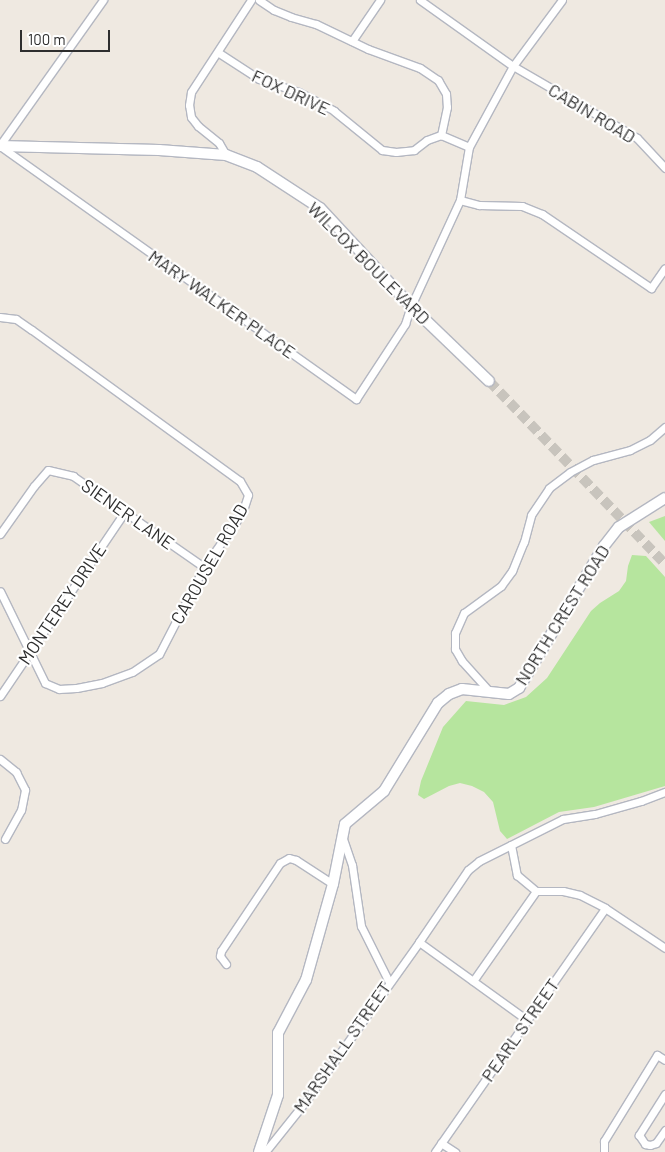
<!DOCTYPE html>
<style>
body{margin:0}
#map{position:relative;width:665px;height:1152px;overflow:hidden;background:#efe9e1;font-family:Barlow,sans-serif}
div>[style]{position:absolute}
.green>*{inset:0;background:#b6e59e}
.secondary-tunnel>*{height:10px;margin-top:-5px;transform-origin:0;background:repeating-linear-gradient(90deg,#c8c4bd 0 10px,transparent 0 15px)}
.roads{filter:drop-shadow(1px 0 #b4b7c1) drop-shadow(-1px 0 #b4b7c1) drop-shadow(0 1px #b4b7c1) drop-shadow(0 -1px #b4b7c1)}
.street>*{height:7px;margin:-3.5px;padding:0 3.5px;transform-origin:3.5px;border-radius:3.5px;background:#fff}
.secondary>*{height:10px;margin:-5px;padding:0 5px;transform-origin:5px;border-radius:5px;background:#fff}
span{translate:-50% -50%;white-space:nowrap;text-align:center;line-height:1.15;-webkit-text-stroke:4.5px #fff;paint-order:stroke}
.street-label{font-size:18px;color:#2e2e2e}
.scale{position:absolute;left:20px;top:30px;width:90px;height:22px;box-sizing:border-box;border:2px solid #2e2e2e;border-top:0;padding-left:6px;font-size:15px;line-height:18px;white-space:nowrap;color:#2e2e2e;-webkit-text-stroke:4px #fff;paint-order:stroke}
</style>
<div id="map">
<div class="green">
<i style="clip-path:polygon(665px 516px,665px 541px,649px 522px)"></i>
<i style="clip-path:polygon(632px 555px,646px 556px,665px 577px,665px 786px,594px 807px,559px 812px,507px 839px,500px 831px,493px 802px,484px 792px,472px 786px,460px 783px,449px 786px,424px 799px,418px 795px,421px 781px,443px 727px,466px 701px,504px 705px,526px 697px,547px 678px,591px 611px,600px 603px,619px 591px,626px 581px,628px 566px)"></i>
</div>
<div class="secondary-tunnel">
<i style="left:489px;top:381px;width:254px;rotate:46.1deg"></i>
</div>
<div class="roads">
<div class="street">
<i style="left:259px;top:0;width:18px;rotate:34deg"></i>
<i style="left:274px;top:10px;width:18px;rotate:22deg"></i>
<i style="left:291px;top:17px;width:26px;rotate:16deg"></i>
<i style="left:316px;top:24px;width:58px;rotate:25.7deg"></i>
<i style="left:368px;top:49px;width:55px;rotate:20.1deg"></i>
<i style="left:420px;top:68px;width:22px;rotate:34deg"></i>
<i style="left:438px;top:80px;width:16px;rotate:60deg"></i>
<i style="left:446px;top:94px;width:13px;rotate:86deg"></i>
<i style="left:447px;top:107px;width:29px;rotate:102deg"></i>
<i style="left:420px;top:0;width:114px;rotate:35.4deg"></i>
<i style="left:513px;top:66px;width:143px;rotate:30.1deg"></i>
<i style="left:637px;top:138px;width:41px;rotate:47deg"></i>
<i style="left:352px;top:41px;width:50px;rotate:-55.7deg"></i>
<i style="left:219px;top:53px;width:48px;rotate:33deg"></i>
<i style="left:259px;top:79px;width:42px;rotate:18deg"></i>
<i style="left:299px;top:92px;width:40px;rotate:28deg"></i>
<i style="left:334px;top:111px;width:62px;rotate:39.1deg"></i>
<i style="left:382px;top:150px;width:14px;rotate:8deg"></i>
<i style="left:396px;top:152px;width:18px;rotate:-6deg"></i>
<i style="left:414px;top:150px;width:16px;rotate:-38deg"></i>
<i style="left:427px;top:140px;width:15px;rotate:-20deg"></i>
<i style="left:441px;top:135px;width:30px;rotate:23deg"></i>
<i style="left:0;top:145px;width:178px;rotate:-54.6deg"></i>
<i style="left:0;top:146px;width:437px;rotate:35.4deg"></i>
<i style="left:356px;top:399px;width:90px;rotate:-56.8deg"></i>
<i style="left:405px;top:324px;width:19px;rotate:-72deg"></i>
<i style="left:411px;top:306px;width:117px;rotate:-65.2deg"></i>
<i style="left:460px;top:200px;width:54px;rotate:-80.4deg"></i>
<i style="left:469px;top:147px;width:92px;rotate:-61.5deg"></i>
<i style="left:513px;top:66px;width:82px;rotate:-53.4deg"></i>
<i style="left:226px;top:155px;width:14px;rotate:-120deg"></i>
<i style="left:219px;top:143px;width:27px;rotate:-141deg"></i>
<i style="left:198px;top:126px;width:11px;rotate:-128deg"></i>
<i style="left:191px;top:117px;width:12px;rotate:-99deg"></i>
<i style="left:189px;top:105px;width:13px;rotate:-81deg"></i>
<i style="left:191px;top:92px;width:110px;rotate:-56.9deg"></i>
<i style="left:460px;top:200px;width:20px;rotate:15deg"></i>
<i style="left:479px;top:205px;width:43px;rotate:1.3deg"></i>
<i style="left:522px;top:206px;width:22px;rotate:22deg"></i>
<i style="left:542px;top:214px;width:132px;rotate:34.2deg"></i>
<i style="left:651px;top:288px;width:24px;rotate:-55deg"></i>
<i style="left:0;top:317px;width:16px;rotate:7deg"></i>
<i style="left:16px;top:319px;width:19px;rotate:35deg"></i>
<i style="left:32px;top:330px;width:257px;rotate:36deg"></i>
<i style="left:240px;top:481px;width:16px;rotate:60deg"></i>
<i style="left:248px;top:495px;width:19px;rotate:108deg"></i>
<i style="left:242px;top:513px;width:66px;rotate:125.1deg"></i>
<i style="left:204px;top:567px;width:98px;rotate:117.3deg"></i>
<i style="left:159px;top:654px;width:32px;rotate:146deg"></i>
<i style="left:132px;top:672px;width:32px;rotate:160deg"></i>
<i style="left:102px;top:683px;width:26px;rotate:169deg"></i>
<i style="left:76px;top:688px;width:17px;rotate:177deg"></i>
<i style="left:59px;top:689px;width:15px;rotate:-157deg"></i>
<i style="left:45px;top:683px;width:102px;rotate:-116.1deg"></i>
<i style="left:0;top:534px;width:59px;rotate:-54.7deg"></i>
<i style="left:34px;top:486px;width:21px;rotate:-49deg"></i>
<i style="left:48px;top:470px;width:26px;rotate:13deg"></i>
<i style="left:73px;top:476px;width:160px;rotate:34.8deg"></i>
<i style="left:490px;top:692px;width:42px;rotate:-132.1deg"></i>
<i style="left:462px;top:661px;width:14px;rotate:-120deg"></i>
<i style="left:455px;top:649px;width:16px;rotate:-90deg"></i>
<i style="left:455px;top:633px;width:22px;rotate:-66deg"></i>
<i style="left:464px;top:613px;width:46px;rotate:-36.1deg"></i>
<i style="left:501px;top:586px;width:19px;rotate:-54deg"></i>
<i style="left:512px;top:571px;width:31px;rotate:-68deg"></i>
<i style="left:524px;top:542px;width:28px;rotate:-75deg"></i>
<i style="left:531px;top:515px;width:32px;rotate:-56deg"></i>
<i style="left:549px;top:488px;width:26px;rotate:-37deg"></i>
<i style="left:570px;top:472px;width:26px;rotate:-28deg"></i>
<i style="left:593px;top:460px;width:38px;rotate:-15deg"></i>
<i style="left:630px;top:450px;width:22px;rotate:-27deg"></i>
<i style="left:650px;top:440px;width:20px;rotate:-41deg"></i>
<i style="left:0;top:696px;width:221px;rotate:-55.9deg"></i>
<i style="left:0;top:759px;width:21px;rotate:39deg"></i>
<i style="left:16px;top:772px;width:20px;rotate:63deg"></i>
<i style="left:25px;top:790px;width:20px;rotate:101deg"></i>
<i style="left:21px;top:810px;width:33px;rotate:119deg"></i>
<i style="left:342px;top:836px;width:31px;rotate:71deg"></i>
<i style="left:352px;top:865px;width:62px;rotate:81.6deg"></i>
<i style="left:361px;top:926px;width:63px;rotate:63.4deg"></i>
<i style="left:511px;top:845px;width:31px;rotate:79deg"></i>
<i style="left:517px;top:875px;width:25px;rotate:40deg"></i>
<i style="left:536px;top:891px;width:27px"></i>
<i style="left:563px;top:891px;width:17px;rotate:13deg"></i>
<i style="left:580px;top:895px;width:28px;rotate:27deg"></i>
<i style="left:605px;top:908px;width:72px;rotate:33.7deg"></i>
<i style="left:419px;top:942px;width:133px;rotate:35.8deg"></i>
<i style="left:226px;top:964px;width:10px;rotate:-127deg"></i>
<i style="left:220px;top:956px;width:5px;rotate:-79deg"></i>
<i style="left:221px;top:951px;width:106px;rotate:-56.2deg"></i>
<i style="left:280px;top:863px;width:10px;rotate:-29deg"></i>
<i style="left:289px;top:858px;width:7px;rotate:16deg"></i>
<i style="left:296px;top:860px;width:44px;rotate:33deg"></i>
<i style="left:473px;top:981px;width:110px;rotate:-55deg"></i>
<i style="left:665px;top:1094px;width:49px;rotate:122.4deg"></i>
<i style="left:639px;top:1135px;width:11px;rotate:56deg"></i>
<i style="left:645px;top:1144px;width:5px;rotate:11deg"></i>
<i style="left:650px;top:1145px;width:6px;rotate:-18deg"></i>
<i style="left:656px;top:1143px;width:16px;rotate:-55deg"></i>
<i style="left:441px;top:1143px;width:17px;rotate:33deg"></i>
<i style="left:265px;top:1152px;width:64px;rotate:-51.3deg"></i>
<i style="left:305px;top:1102px;width:196px;rotate:-54.5deg"></i>
<i style="left:419px;top:942px;width:87px;rotate:-55.8deg"></i>
<i style="left:468px;top:870px;width:14px;rotate:-39deg"></i>
<i style="left:479px;top:861px;width:94px;rotate:-26.6deg"></i>
<i style="left:563px;top:819px;width:32px;rotate:-9deg"></i>
<i style="left:595px;top:814px;width:48px;rotate:-15.8deg"></i>
<i style="left:641px;top:801px;width:26px;rotate:-21deg"></i>
<i style="left:435px;top:1152px;width:297px;rotate:-55.1deg"></i>
<i style="left:604px;top:1152px;width:11px;rotate:-90deg"></i>
<i style="left:604px;top:1141px;width:101px;rotate:-58.4deg"></i>
<i style="left:657px;top:1055px;width:9px;rotate:32deg"></i>
</div>
<div class="secondary">
<i style="left:0;top:146px;width:159px;rotate:1.4deg"></i>
<i style="left:159px;top:150px;width:67px;rotate:4.3deg"></i>
<i style="left:226px;top:155px;width:33px;rotate:21deg"></i>
<i style="left:257px;top:167px;width:75px;rotate:33.1deg"></i>
<i style="left:320px;top:208px;width:134px;rotate:47.1deg"></i>
<i style="left:411px;top:306px;width:108px;rotate:43.9deg"></i>
<i style="left:259px;top:1152px;width:60px;rotate:-71.6deg"></i>
<i style="left:278px;top:1095px;width:62px;rotate:-90deg"></i>
<i style="left:278px;top:1033px;width:60px;rotate:-62.2deg"></i>
<i style="left:306px;top:980px;width:100px;rotate:-74.3deg"></i>
<i style="left:333px;top:884px;width:61px;rotate:-78.7deg"></i>
<i style="left:345px;top:824px;width:51px;rotate:-40.2deg"></i>
<i style="left:384px;top:791px;width:103px;rotate:-58.5deg"></i>
<i style="left:438px;top:703px;width:14px;rotate:-39deg"></i>
<i style="left:449px;top:694px;width:14px;rotate:-21deg"></i>
<i style="left:462px;top:689px;width:47px;rotate:6.1deg"></i>
<i style="left:509px;top:694px;width:12px;rotate:-31deg"></i>
<i style="left:519px;top:688px;width:165px;rotate:-59.1deg"></i>
<i style="left:604px;top:546px;width:24px;rotate:-52deg"></i>
<i style="left:619px;top:527px;width:54px;rotate:-32.2deg"></i>
</div>
</div>
<div class="street-label">
<span style="left:291px;top:92px;rotate:25deg">FOX DRIVE</span>
<span style="left:592px;top:113px;rotate:31deg">CABIN ROAD</span>
<span style="left:369px;top:263px;rotate:45deg">WILCOX BOULEVARD</span>
<span style="left:222px;top:304px;rotate:35deg">MARY WALKER PLACE</span>
<span style="left:128px;top:514px;rotate:35deg">SIENER LANE</span>
<span style="left:209px;top:564px;rotate:-60deg">CAROUSEL ROAD</span>
<span style="left:62px;top:604px;rotate:-56deg">MONTEREY DRIVE</span>
<span style="left:562px;top:615px;rotate:-58deg">NORTH CREST ROAD</span>
<span style="left:520px;top:1030px;rotate:-55deg">PEARL STREET</span>
<span style="left:342px;top:1047px;rotate:-55deg">MARSHALL STREET</span>
</div>
<div class="scale">100 m</div>
</div>
